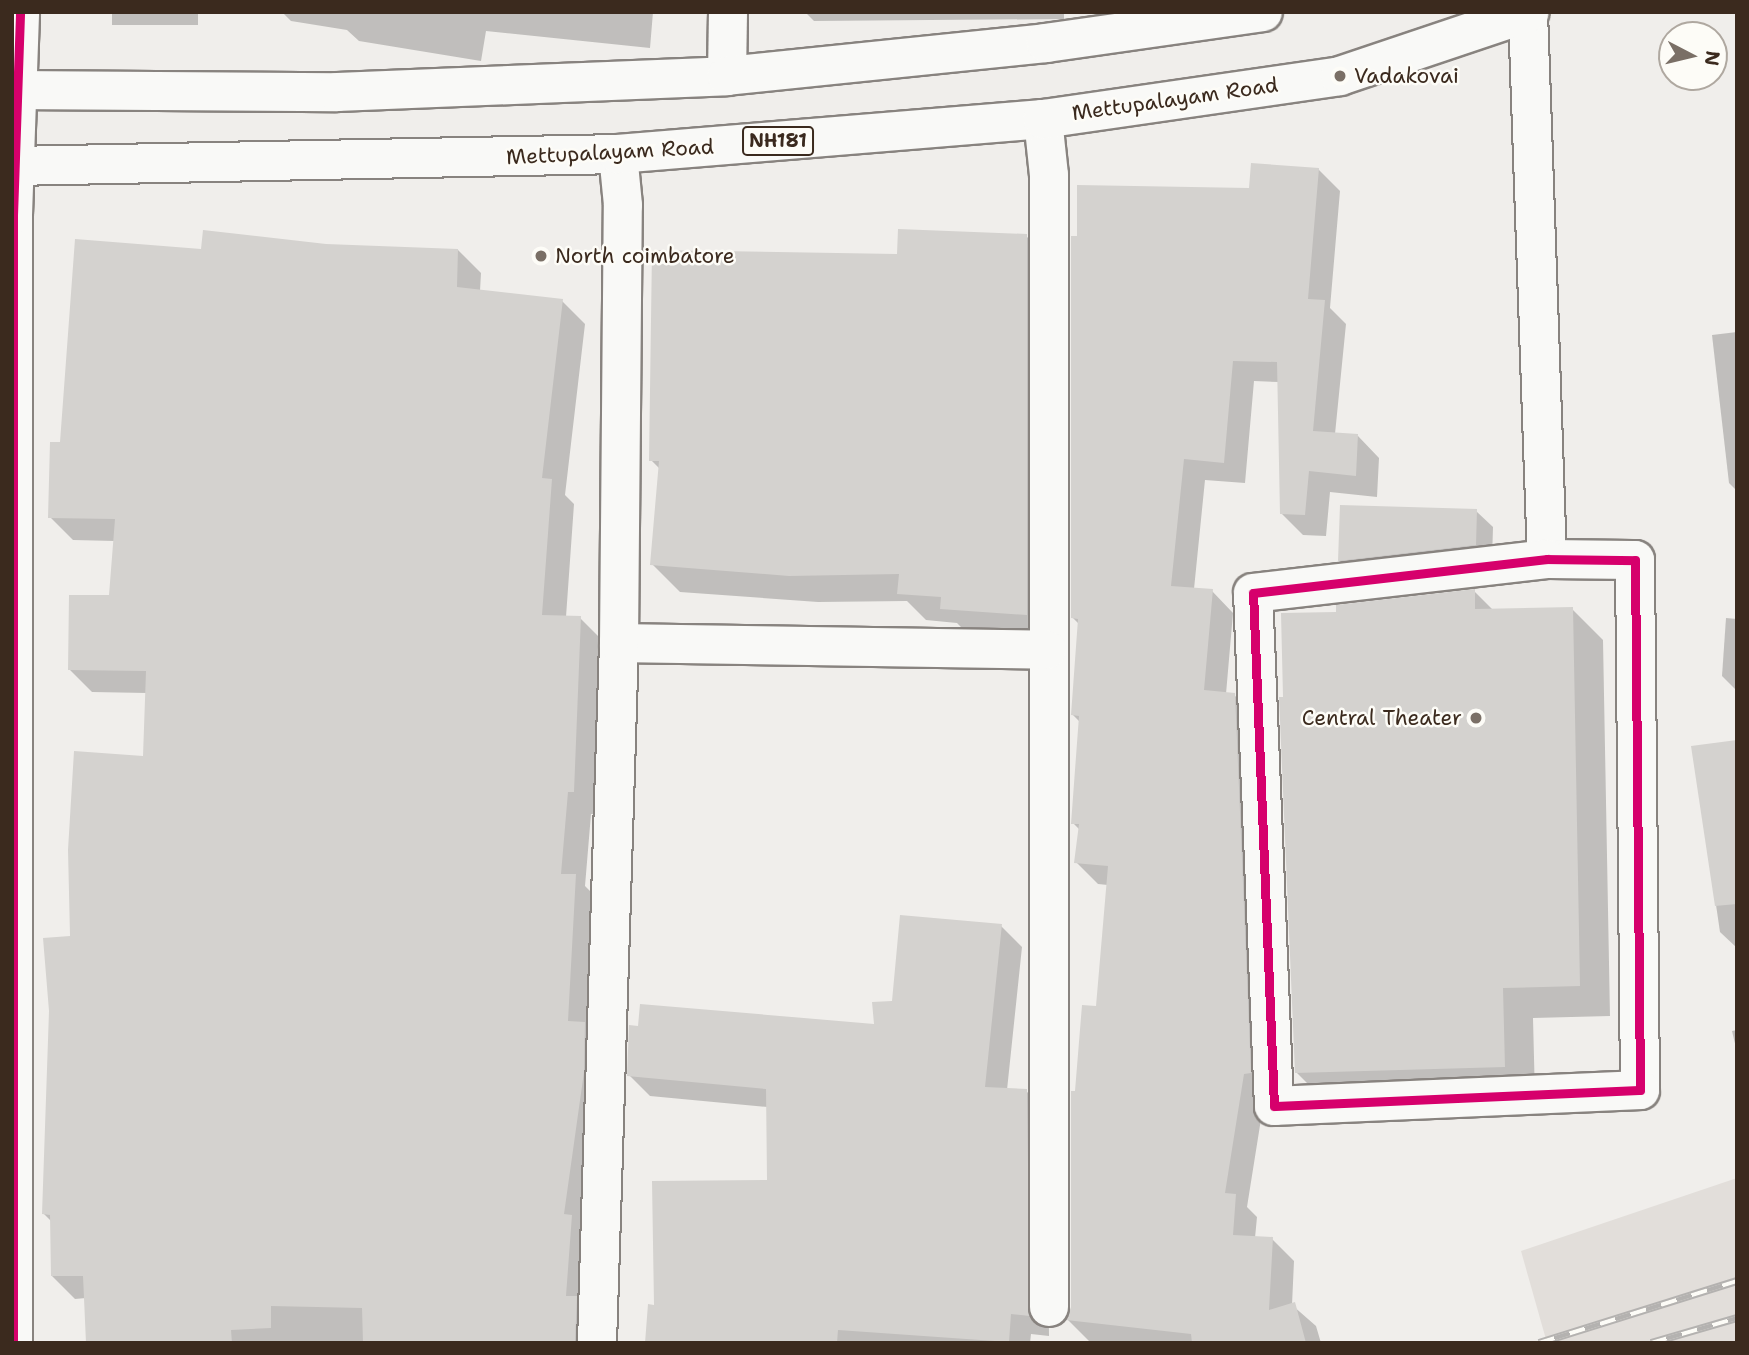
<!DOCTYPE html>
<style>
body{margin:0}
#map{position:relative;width:1749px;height:1355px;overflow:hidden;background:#f0eeeb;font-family:"Shantell Sans",sans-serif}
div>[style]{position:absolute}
.built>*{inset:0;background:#e2deda}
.shadow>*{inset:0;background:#0003;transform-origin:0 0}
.building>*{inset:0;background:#d4d2cf}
.roads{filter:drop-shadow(2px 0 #88837f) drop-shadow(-2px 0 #88837f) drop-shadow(0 2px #88837f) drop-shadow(0 -2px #88837f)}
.minor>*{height:38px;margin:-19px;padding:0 19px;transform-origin:19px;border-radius:19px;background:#f9f9f7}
.trunk>*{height:38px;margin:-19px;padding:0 19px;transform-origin:19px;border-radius:19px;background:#f9f9f7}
.rail>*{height:8px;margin-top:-4px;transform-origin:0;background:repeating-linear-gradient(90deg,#fdfcf7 0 16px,#b4b2b0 0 32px);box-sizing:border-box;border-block:2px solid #b4b2b0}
.cycleway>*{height:9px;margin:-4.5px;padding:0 4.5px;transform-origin:4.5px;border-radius:4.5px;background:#d6006c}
.dots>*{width:19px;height:19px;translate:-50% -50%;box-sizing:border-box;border:4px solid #fdfcf7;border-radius:50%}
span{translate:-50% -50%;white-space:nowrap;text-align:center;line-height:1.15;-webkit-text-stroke:5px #fdfcf7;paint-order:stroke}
.shield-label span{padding:2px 5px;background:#fdfcf7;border:2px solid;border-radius:5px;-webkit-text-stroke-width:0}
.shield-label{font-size:19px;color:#3b2a1e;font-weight:700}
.poi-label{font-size:21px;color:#3b2a1e}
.left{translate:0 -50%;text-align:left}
.right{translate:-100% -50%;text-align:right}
.street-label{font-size:21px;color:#3b2a1e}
.frame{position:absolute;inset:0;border:14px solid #3b2a1e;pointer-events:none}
.north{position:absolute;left:1658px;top:21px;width:70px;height:70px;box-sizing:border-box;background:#fdfcf7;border:2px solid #afa8a0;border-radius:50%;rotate:97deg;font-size:19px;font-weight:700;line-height:28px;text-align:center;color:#3b2a1e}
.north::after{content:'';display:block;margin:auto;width:24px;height:32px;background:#7a6f66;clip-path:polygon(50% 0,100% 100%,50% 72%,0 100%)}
</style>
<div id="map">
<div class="built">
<i style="clip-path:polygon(1737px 1178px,1737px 1343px,1547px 1343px,1521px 1251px)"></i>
</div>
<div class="shadow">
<i style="left:112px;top:12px;width:86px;height:13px"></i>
<i style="clip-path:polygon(282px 12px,653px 12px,650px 48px,486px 31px,481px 61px,359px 41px,347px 30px,291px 21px)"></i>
<i style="clip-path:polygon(805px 12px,1064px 12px,1064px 19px,814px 21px)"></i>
<i style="clip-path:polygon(1318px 169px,1340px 191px,1330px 308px,1346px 324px,1335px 434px,1358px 436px,1379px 458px,1377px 497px,1330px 492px,1326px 536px,1303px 535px,1281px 513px,1279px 382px,1254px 381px,1245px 483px,1205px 480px,1194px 589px,1212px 591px,1233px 613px,1226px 694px,1234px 695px,1256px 716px,1265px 1094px,1247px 1207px,1257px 1217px,1255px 1238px,1272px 1239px,1294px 1261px,1292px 1305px,1316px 1326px,1321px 1343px,1089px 1341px,1068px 1320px,1073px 1307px,1076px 1093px,1098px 1008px,1108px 885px,1098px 884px,1076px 862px,1080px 830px,1073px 823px,1080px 722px,1073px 715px,1079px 624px,1073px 618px,1250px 190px)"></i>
<i style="clip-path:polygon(1026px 236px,1054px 263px,1054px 642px,970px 636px,957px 623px,926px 620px,907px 601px,818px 602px,680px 592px,652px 564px,660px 469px,651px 460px,898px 255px)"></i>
<i style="clip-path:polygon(326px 246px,458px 250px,481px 273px,480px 291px,562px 301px,585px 324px,565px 495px,574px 504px,566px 617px,580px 618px,603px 641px,597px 814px,591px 814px,585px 886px,598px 899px,599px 1343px,88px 1343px,86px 1298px,75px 1299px,52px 1276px,52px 1222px,44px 1214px,51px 1011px,72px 937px,144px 758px,147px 693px,92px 692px,69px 669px,111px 597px,115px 541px,73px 540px,50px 517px,62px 444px,203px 251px)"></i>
<i style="clip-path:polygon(1737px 332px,1737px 491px,1729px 483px,1712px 335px)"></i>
<i style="clip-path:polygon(1476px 511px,1493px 527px,1492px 561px,1356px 577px,1339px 560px)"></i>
<i style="clip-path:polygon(1474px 591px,1494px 611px,1572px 609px,1603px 640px,1610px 1016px,1533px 1018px,1535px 1097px,1327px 1103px,1296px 1072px,1285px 699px,1338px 614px)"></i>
<i style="clip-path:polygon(1726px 618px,1737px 619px,1737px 691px,1722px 676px)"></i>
<i style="clip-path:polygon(1737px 741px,1737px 948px,1720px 932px,1693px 748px)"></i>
<i style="clip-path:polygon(1001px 926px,1022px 947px,1007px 1090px,1026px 1091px,1047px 1111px,1049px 1336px,1031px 1334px,1030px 1343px,647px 1343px,655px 1307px,769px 1182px,768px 1107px,650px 1096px,629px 1075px,876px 1026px,893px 1003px)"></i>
<i style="clip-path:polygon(1737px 1030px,1737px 1052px,1732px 1031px)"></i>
</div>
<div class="building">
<i style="clip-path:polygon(1251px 163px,1319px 168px,1308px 299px,1325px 300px,1313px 431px,1358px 434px,1356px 476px,1309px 471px,1305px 515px,1280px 514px,1277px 362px,1233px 361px,1224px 463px,1184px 459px,1171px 586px,1213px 589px,1204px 690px,1235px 693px,1251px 1073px,1244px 1074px,1225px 1193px,1236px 1194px,1233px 1235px,1273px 1237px,1269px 1310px,1295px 1302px,1306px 1343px,1192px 1343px,1191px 1334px,1066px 1320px,1071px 1307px,1071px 1091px,1075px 1091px,1082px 1005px,1096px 1006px,1108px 866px,1074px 863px,1079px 824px,1071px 824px,1079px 716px,1071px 715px,1078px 619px,1071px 618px,1071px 236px,1077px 236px,1077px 185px,1249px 188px)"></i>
<i style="clip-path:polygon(898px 229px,1027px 234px,1027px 615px,940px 609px,941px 597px,897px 594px,899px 574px,789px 576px,650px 565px,659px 461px,649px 461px,652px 250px,897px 254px)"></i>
<i style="clip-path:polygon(203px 230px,326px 244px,458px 249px,457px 287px,563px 299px,542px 478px,552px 479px,542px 615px,581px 616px,574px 792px,568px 792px,561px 874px,576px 874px,568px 1021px,585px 1022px,584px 1072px,564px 1214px,572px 1215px,566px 1296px,577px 1296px,575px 1343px,363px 1343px,362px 1308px,271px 1306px,271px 1328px,231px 1330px,232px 1343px,86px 1343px,83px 1276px,51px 1276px,50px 1215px,42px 1214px,49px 1011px,43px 938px,70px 936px,68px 850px,74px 751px,143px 756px,146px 671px,68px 670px,69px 595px,109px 595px,115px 519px,48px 518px,50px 442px,60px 442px,75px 239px,201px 249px)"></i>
<i style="clip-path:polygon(1340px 505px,1477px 509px,1476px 545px,1338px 561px)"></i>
<i style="clip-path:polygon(1475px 589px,1475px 609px,1573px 607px,1580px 986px,1503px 988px,1505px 1067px,1295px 1073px,1279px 697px,1283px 697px,1281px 613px,1336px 612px,1336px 605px)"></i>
<i style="clip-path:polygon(1737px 740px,1737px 904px,1715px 906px,1691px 746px)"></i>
<i style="clip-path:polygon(900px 915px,1002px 924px,985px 1087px,1027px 1089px,1030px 1316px,1011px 1314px,1009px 1342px,838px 1330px,837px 1343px,645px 1343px,648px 1304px,654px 1305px,652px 1181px,767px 1180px,766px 1089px,627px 1076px,629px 1025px,638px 1026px,640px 1004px,874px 1024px,872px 1002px,892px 1001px)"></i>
</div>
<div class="roads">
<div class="minor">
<i style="left:1528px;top:13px;width:546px;rotate:88.01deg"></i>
<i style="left:727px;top:76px;width:64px;rotate:-89.1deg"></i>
<i style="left:1043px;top:119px;width:56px;rotate:83.9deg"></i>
<i style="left:1049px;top:175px;width:1132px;rotate:90deg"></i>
<i style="left:1547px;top:559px;width:88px;rotate:0.7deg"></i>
<i style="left:1635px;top:560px;width:530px;rotate:89.46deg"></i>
<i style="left:1640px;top:1090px;width:366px;rotate:177.5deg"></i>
<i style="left:1274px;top:1106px;width:513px;rotate:-92.34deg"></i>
<i style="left:1253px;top:593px;width:296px;rotate:-6.6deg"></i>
<i style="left:619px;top:643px;width:428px;rotate:0.9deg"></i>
<i style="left:13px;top:1343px;width:1128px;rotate:-90deg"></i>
<i style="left:13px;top:215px;width:203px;rotate:-88deg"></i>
<i style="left:597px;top:1343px;width:700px;rotate:-88.2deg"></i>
<i style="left:619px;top:643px;width:438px;rotate:-89.5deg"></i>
<i style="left:623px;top:205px;width:51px;rotate:-95.6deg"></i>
</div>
<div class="trunk">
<i style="left:12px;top:90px;width:325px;rotate:0.4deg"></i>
<i style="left:337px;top:92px;width:390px;rotate:-2.3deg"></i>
<i style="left:727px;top:76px;width:321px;rotate:-5.9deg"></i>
<i style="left:1046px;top:43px;width:219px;rotate:-8.1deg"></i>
<i style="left:12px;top:166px;width:606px;rotate:-1.13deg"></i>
<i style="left:618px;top:154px;width:426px;rotate:-4.7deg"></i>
<i style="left:1043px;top:119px;width:300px;rotate:-8.2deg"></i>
<i style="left:1340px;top:76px;width:200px;rotate:-18.6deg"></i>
</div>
</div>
<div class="rail">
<i style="left:1539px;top:1343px;width:207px;rotate:-17.4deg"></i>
<i style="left:1651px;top:1343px;width:90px;rotate:-16.2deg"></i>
</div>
<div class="cycleway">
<i style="left:1547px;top:559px;width:88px;rotate:0.7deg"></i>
<i style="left:1635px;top:560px;width:530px;rotate:89.46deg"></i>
<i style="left:1640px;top:1090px;width:366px;rotate:177.5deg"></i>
<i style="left:1274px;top:1106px;width:513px;rotate:-92.34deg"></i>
<i style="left:1253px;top:593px;width:296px;rotate:-6.6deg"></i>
<i style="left:13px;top:1343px;width:1128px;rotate:-90deg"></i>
<i style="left:13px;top:215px;width:203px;rotate:-88deg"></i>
</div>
<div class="dots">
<i style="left:1340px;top:76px;background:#7a6f66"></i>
<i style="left:541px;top:256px;background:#7a6f66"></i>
<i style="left:1476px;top:718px;background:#7a6f66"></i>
</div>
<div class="shield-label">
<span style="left:778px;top:141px">NH181</span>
</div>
<div class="poi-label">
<span class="left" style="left:1354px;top:76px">Vadakovai</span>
<span class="left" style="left:555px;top:256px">North coimbatore</span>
<span class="right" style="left:1462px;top:718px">Central Theater</span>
</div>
<div class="street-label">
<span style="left:1175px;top:99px;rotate:-8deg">Mettupalayam Road</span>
<span style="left:610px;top:152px;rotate:-3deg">Mettupalayam Road</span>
</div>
<div class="frame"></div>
<div class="north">N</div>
</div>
